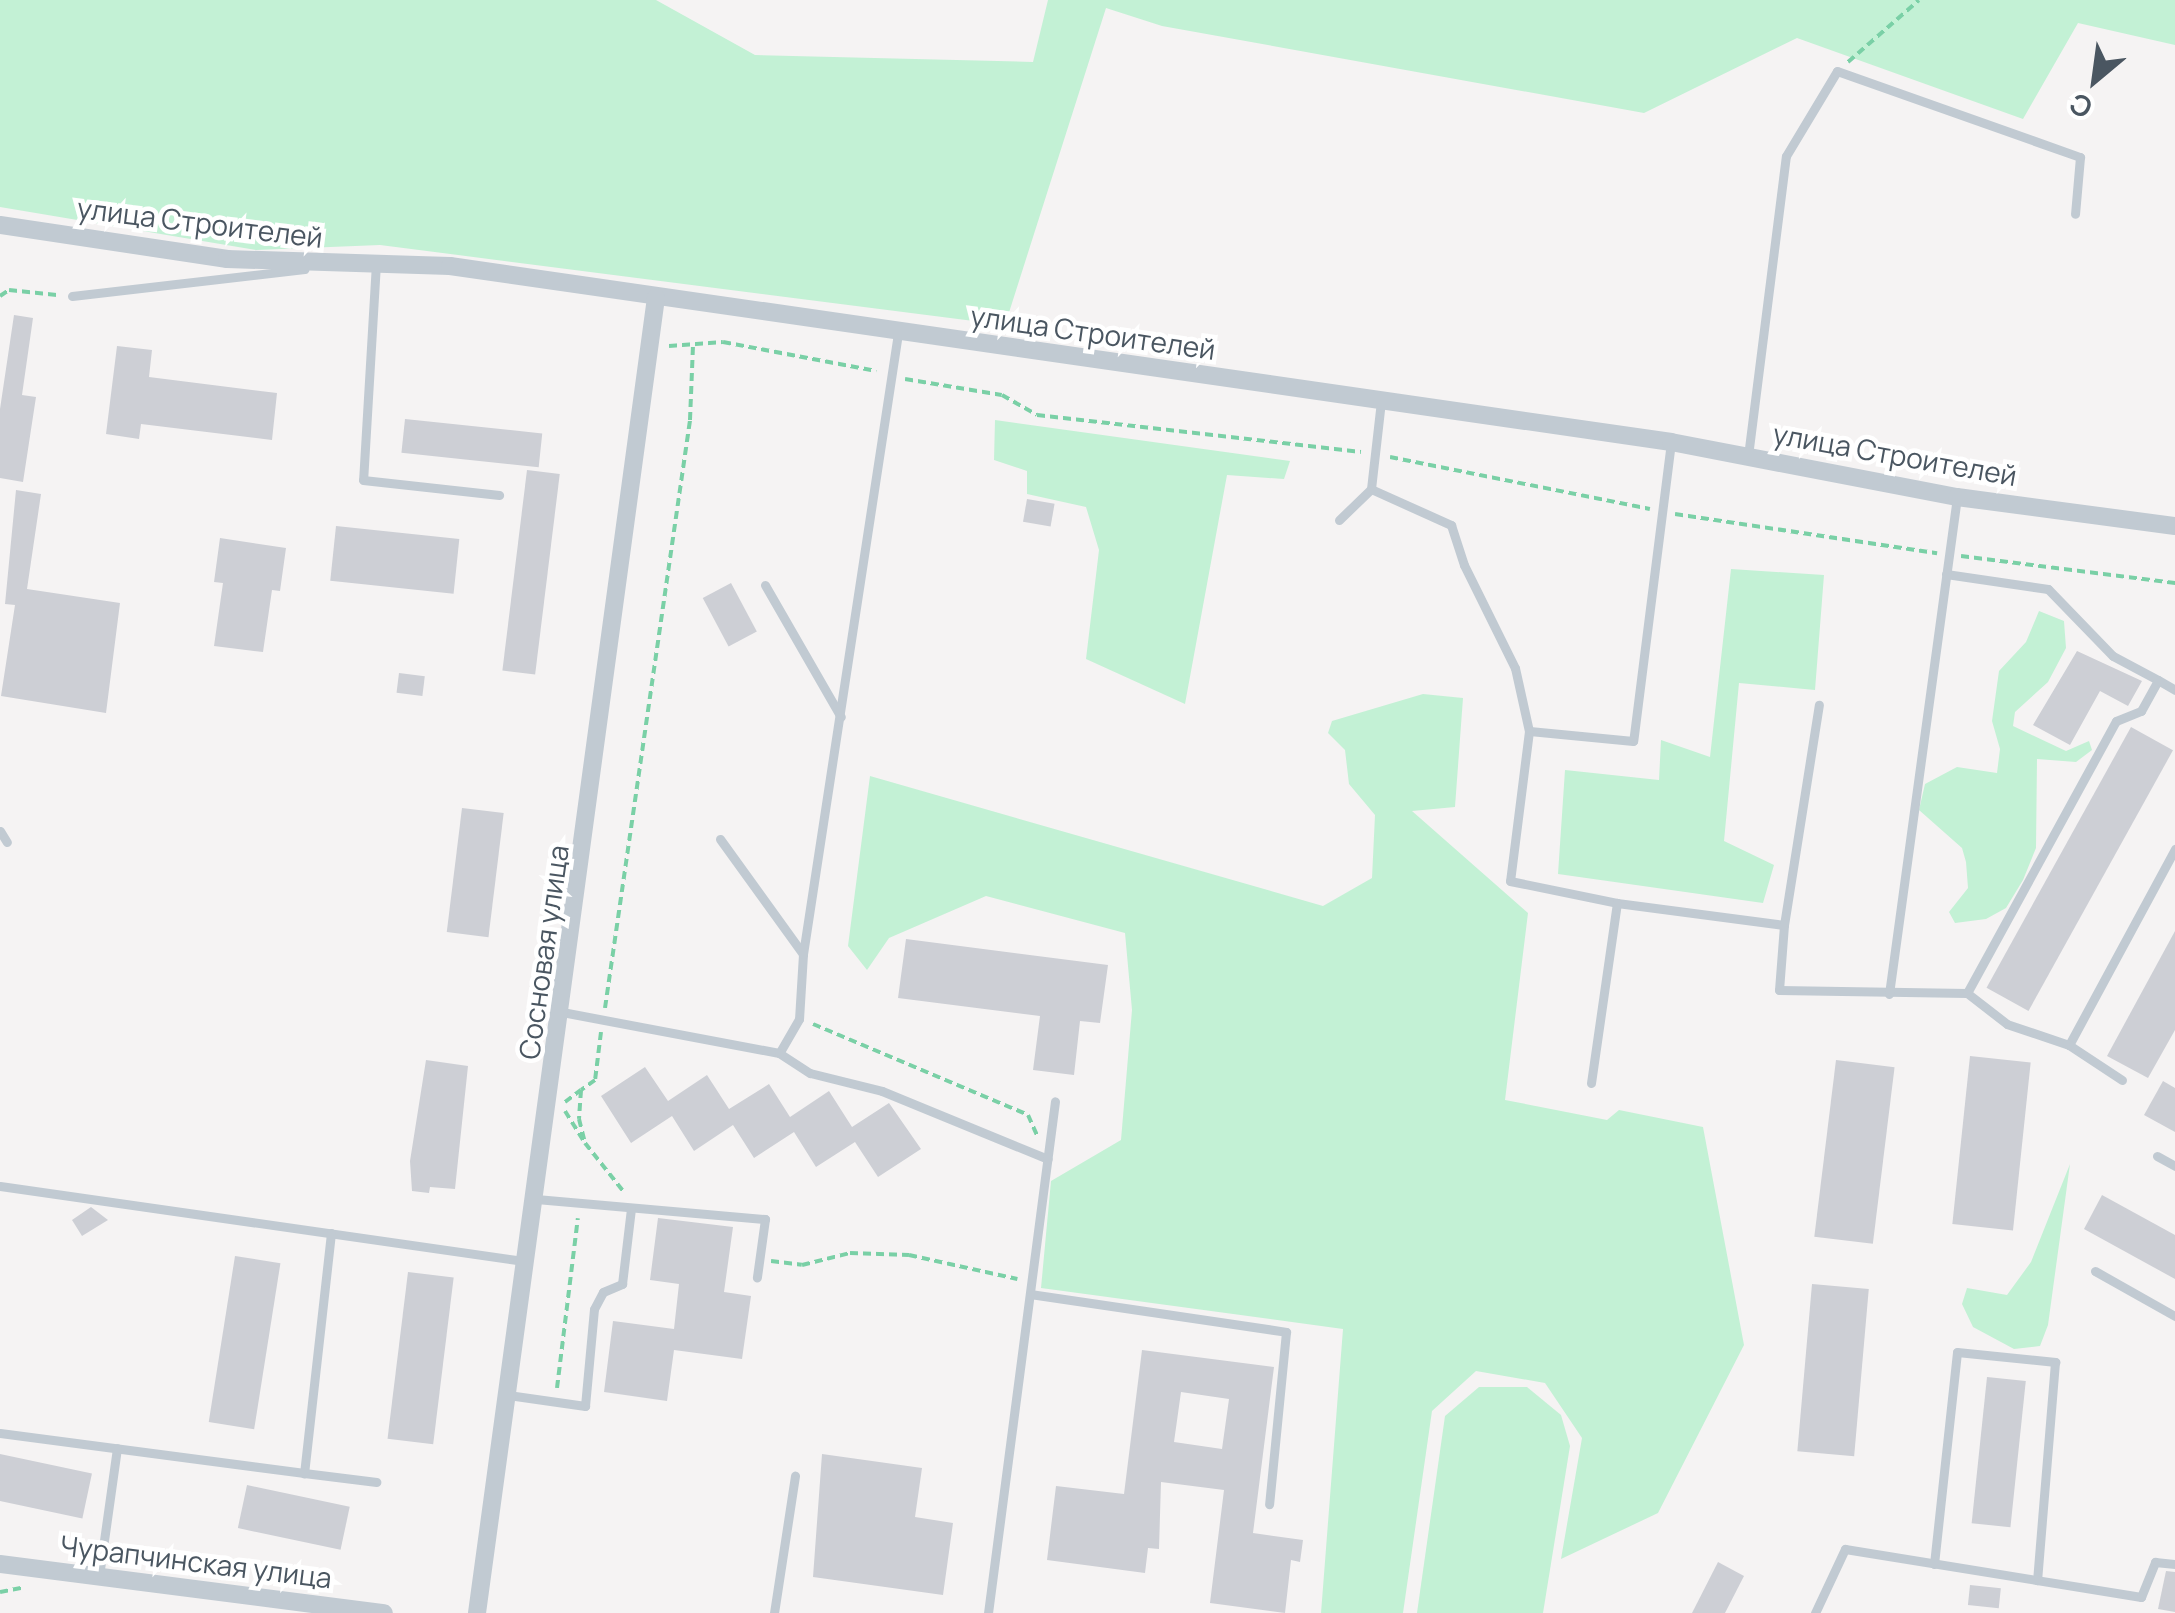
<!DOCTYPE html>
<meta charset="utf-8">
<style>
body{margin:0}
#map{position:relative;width:2175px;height:1613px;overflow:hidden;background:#f5f3f3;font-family:Manrope,sans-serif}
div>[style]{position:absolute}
.green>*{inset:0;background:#c3f1d5}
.building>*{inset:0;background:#cdcfd5;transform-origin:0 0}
.path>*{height:4px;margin-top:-2px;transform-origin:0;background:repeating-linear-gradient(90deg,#7ad0a6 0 8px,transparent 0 13px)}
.lane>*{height:9px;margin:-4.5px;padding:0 4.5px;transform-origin:4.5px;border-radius:4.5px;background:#c1cad2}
.street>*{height:18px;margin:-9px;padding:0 9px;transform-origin:9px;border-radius:9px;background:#c1cad2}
span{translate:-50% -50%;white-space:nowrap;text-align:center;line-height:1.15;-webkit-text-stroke:9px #fff;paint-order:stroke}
.street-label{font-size:28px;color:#4a5661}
.north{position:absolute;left:2045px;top:30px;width:100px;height:100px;-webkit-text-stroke:8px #fff;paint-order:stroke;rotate:209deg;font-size:28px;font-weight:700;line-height:40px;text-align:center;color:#4a5661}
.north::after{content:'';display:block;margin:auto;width:35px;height:45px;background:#4a5661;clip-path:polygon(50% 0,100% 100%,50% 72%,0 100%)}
</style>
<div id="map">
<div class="green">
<i style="clip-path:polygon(0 0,656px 0,755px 55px,1033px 62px,1048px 0,2175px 0,2175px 45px,2078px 23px,2023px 119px,1797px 38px,1644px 113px,1162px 26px,1106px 8px,1005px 325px,380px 245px,256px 250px,0 207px)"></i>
<i style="clip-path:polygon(995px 420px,1290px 461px,1284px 479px,1227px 475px,1185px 704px,1086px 659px,1099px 550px,1086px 507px,1027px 494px,1027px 471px,994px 460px)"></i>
<i style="clip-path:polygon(1731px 569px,1824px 575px,1815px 690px,1739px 683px,1724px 841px,1774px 865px,1763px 903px,1558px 874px,1565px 770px,1659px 780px,1661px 740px,1710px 757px)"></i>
<i style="clip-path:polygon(2039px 611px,2064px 621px,2066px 648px,2048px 682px,2015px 712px,2013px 726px,2066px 751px,2089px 741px,2092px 750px,2076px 762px,2037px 759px,2036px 848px,2023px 880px,2006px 908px,1986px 919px,1955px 923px,1949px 912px,1968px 888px,1966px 862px,1962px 848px,1919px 810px,1925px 784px,1957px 767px,1997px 773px,2000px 749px,1992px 721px,1999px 671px,2026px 642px)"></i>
<i style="clip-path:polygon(1423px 694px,1463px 698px,1455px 807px,1412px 811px,1528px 913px,1505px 1100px,1607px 1120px,1619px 1110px,1703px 1127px,1744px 1345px,1658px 1513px,1561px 1559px,1582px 1438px,1545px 1383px,1476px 1371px,1432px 1411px,1403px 1613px,1321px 1613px,1343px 1329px,1041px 1288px,1051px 1181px,1121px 1140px,1132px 1010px,1125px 933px,986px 896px,889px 938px,867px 970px,848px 946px,870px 776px,1323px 906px,1372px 878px,1375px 815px,1349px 784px,1345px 750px,1328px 733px,1332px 721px)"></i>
<i style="clip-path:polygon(2070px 1164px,2048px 1325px,2040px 1346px,2014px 1349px,1973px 1327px,1962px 1304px,1967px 1288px,2007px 1295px,2031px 1262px)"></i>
<i style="clip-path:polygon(1479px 1387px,1527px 1387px,1561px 1415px,1570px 1446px,1543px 1613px,1417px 1613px,1445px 1416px)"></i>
</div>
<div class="building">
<i style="clip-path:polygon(14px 315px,33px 318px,22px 395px,36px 397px,23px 482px,0 478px,0 409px)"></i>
<i style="clip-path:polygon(117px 346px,152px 350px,149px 377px,277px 393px,272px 440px,141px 424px,139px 439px,106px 434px)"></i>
<i style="left:405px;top:419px;width:138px;height:34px;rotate:6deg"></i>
<i style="left:527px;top:470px;width:33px;height:202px;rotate:7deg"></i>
<i style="clip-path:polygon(16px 490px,41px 494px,27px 589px,120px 603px,106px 713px,1px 696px,15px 605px,5px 604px)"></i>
<i style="left:1027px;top:499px;width:28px;height:23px;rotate:10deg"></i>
<i style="left:336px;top:526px;width:124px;height:55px;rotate:6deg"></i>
<i style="clip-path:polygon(220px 538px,286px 548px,280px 591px,272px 590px,263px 652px,214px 646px,223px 583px,214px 582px)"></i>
<i style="left:731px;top:583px;width:55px;height:32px;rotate:62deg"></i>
<i style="clip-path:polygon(2077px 651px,2142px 681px,2128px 706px,2100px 691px,2070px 745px,2033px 725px)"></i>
<i style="left:399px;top:673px;width:26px;height:20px;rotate:7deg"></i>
<i style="left:2131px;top:727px;width:48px;height:298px;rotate:29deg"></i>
<i style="left:462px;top:808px;width:42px;height:125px;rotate:7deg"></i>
<i style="clip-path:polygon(2175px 931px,2175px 1030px,2148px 1078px,2107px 1056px)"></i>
<i style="clip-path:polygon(906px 939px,1108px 965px,1100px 1023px,1080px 1021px,1074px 1075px,1033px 1070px,1040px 1016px,898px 998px)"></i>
<i style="left:1970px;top:1056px;width:61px;height:169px;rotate:6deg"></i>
<i style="clip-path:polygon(426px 1060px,468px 1066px,455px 1189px,430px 1187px,429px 1193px,412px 1191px,410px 1161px)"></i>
<i style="left:1836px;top:1060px;width:59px;height:178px;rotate:7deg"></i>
<i style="clip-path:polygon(645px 1067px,668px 1101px,707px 1075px,729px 1109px,769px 1084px,790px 1117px,829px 1091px,852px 1127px,889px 1103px,921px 1149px,878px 1177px,855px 1142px,816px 1167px,794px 1132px,754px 1158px,733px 1125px,694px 1151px,672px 1116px,631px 1143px,601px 1096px)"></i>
<i style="clip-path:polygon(2163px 1081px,2175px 1088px,2175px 1132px,2144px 1115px)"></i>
<i style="clip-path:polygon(2102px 1195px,2175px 1235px,2175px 1279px,2084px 1229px)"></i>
<i style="clip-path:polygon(91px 1207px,108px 1220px,82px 1236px,72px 1220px)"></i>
<i style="clip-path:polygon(658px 1218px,733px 1227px,724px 1292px,751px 1296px,742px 1359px,674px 1350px,667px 1401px,604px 1392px,613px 1321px,674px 1329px,679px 1284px,650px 1280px)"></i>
<i style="left:235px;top:1256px;width:46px;height:168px;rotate:9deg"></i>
<i style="left:408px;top:1272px;width:46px;height:168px;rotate:7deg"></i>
<i style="left:1812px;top:1284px;width:57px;height:168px;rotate:5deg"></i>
<i style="clip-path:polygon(evenodd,1142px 1350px,1274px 1367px,1253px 1533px,1303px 1540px,1300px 1562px,1291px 1560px,1285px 1613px,1210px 1603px,1224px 1490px,1161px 1482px,1159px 1549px,1148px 1548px,1145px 1573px,1047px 1560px,1056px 1486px,1124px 1494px,1142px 1350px,1181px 1392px,1229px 1399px,1222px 1449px,1174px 1442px,1181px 1392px)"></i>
<i style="left:1987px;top:1377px;width:39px;height:147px;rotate:6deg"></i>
<i style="left:0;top:1454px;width:94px;height:46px;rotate:12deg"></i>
<i style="clip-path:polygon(822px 1454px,922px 1468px,915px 1517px,953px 1523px,943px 1595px,813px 1577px)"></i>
<i style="left:247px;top:1485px;width:105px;height:44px;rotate:12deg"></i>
<i style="clip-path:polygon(1718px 1562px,1744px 1576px,1725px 1613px,1692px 1613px)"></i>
<i style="clip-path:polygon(2166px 1571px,2175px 1572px,2175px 1612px,2158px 1609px)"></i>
<i style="left:1970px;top:1585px;width:31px;height:20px;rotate:6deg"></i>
</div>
<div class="path">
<i style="left:1848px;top:62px;width:94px;rotate:-41.1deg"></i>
<i style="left:0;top:296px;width:11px;rotate:-34deg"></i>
<i style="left:9px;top:290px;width:48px;rotate:5.9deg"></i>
<i style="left:669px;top:346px;width:54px;rotate:-4.2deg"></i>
<i style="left:723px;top:342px;width:156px;rotate:10.7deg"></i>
<i style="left:905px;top:379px;width:98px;rotate:9.4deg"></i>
<i style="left:1002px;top:395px;width:40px;rotate:29.7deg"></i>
<i style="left:1037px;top:415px;width:326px;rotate:6.5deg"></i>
<i style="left:1390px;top:457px;width:265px;rotate:11.3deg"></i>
<i style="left:1675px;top:514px;width:265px;rotate:8.5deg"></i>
<i style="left:1961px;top:556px;width:216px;rotate:7.2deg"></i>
<i style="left:605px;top:1008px;width:594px;rotate:-81.77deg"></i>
<i style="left:690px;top:420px;width:76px;rotate:-87.7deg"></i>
<i style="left:813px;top:1024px;width:233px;rotate:22.9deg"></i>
<i style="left:1028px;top:1115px;width:22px;rotate:66deg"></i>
<i style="left:601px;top:1032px;width:48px;rotate:97.1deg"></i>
<i style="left:595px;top:1080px;width:17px;rotate:144deg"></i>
<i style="left:581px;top:1090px;width:29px;rotate:94deg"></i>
<i style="left:579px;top:1119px;width:25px;rotate:76deg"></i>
<i style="left:585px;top:1143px;width:61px;rotate:51.6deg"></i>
<i style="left:565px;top:1102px;width:20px;rotate:-37deg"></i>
<i style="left:565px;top:1111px;width:34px;rotate:58deg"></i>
<i style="left:771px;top:1261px;width:31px;rotate:7deg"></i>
<i style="left:802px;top:1265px;width:49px;rotate:-14deg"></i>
<i style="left:850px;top:1253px;width:59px;rotate:1.9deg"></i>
<i style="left:909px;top:1255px;width:111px;rotate:12.5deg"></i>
<i style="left:557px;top:1388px;width:171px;rotate:-83deg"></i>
<i style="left:0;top:1592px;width:25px;rotate:-11deg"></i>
</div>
<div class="lane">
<i style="left:376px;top:263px;width:217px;rotate:93.4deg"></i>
<i style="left:363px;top:480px;width:137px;rotate:6.3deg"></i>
<i style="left:72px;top:296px;width:234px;rotate:-6.6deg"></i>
<i style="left:1381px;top:401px;width:89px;rotate:96.5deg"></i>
<i style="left:1371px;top:489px;width:88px;rotate:24.2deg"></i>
<i style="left:1451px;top:525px;width:42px;rotate:72deg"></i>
<i style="left:1464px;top:565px;width:115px;rotate:63.7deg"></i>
<i style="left:1515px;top:668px;width:65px;rotate:77.5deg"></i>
<i style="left:1671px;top:442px;width:301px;rotate:97.2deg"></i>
<i style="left:1633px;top:741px;width:104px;rotate:-174.5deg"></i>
<i style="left:1529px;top:731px;width:151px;rotate:97.2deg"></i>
<i style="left:1510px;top:881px;width:109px;rotate:11.6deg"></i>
<i style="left:1617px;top:903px;width:168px;rotate:7.5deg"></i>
<i style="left:1784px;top:925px;width:65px;rotate:94.4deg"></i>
<i style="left:1779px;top:990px;width:188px;rotate:0.9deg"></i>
<i style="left:1748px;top:456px;width:302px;rotate:-82.8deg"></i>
<i style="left:1786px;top:156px;width:99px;rotate:-59deg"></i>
<i style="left:1837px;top:71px;width:258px;rotate:19.5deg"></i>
<i style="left:2080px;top:157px;width:57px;rotate:95deg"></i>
<i style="left:1339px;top:520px;width:45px;rotate:-44.1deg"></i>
<i style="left:1946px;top:574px;width:103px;rotate:8.4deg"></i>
<i style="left:2048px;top:589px;width:93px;rotate:45.9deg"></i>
<i style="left:2113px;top:656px;width:51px;rotate:28.1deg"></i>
<i style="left:765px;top:585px;width:152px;rotate:60.1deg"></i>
<i style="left:0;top:831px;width:13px;rotate:58deg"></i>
<i style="left:720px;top:839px;width:142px;rotate:54.2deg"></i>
<i style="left:803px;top:954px;width:65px;rotate:93.5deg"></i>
<i style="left:799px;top:1019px;width:39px;rotate:120deg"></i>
<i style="left:1784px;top:925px;width:223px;rotate:-81deg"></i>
<i style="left:803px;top:954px;width:628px;rotate:-81.3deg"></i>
<i style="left:1889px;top:994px;width:502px;rotate:-82.21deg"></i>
<i style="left:562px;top:1012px;width:221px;rotate:10.7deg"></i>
<i style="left:779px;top:1053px;width:37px;rotate:33deg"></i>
<i style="left:810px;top:1073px;width:74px;rotate:14deg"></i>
<i style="left:882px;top:1091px;width:179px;rotate:22.3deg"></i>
<i style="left:2069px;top:1045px;width:223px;rotate:-61.6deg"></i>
<i style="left:2122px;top:1080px;width:64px;rotate:-146.6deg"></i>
<i style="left:2069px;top:1045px;width:65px;rotate:-161.3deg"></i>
<i style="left:2007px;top:1024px;width:51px;rotate:-142.2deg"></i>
<i style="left:1967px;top:993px;width:310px;rotate:-61.3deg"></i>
<i style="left:2116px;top:721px;width:27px;rotate:-22deg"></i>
<i style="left:2141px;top:711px;width:35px;rotate:-61deg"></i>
<i style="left:2158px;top:680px;width:20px;rotate:30deg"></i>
<i style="left:1591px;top:1083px;width:182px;rotate:-81.8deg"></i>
<i style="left:2157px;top:1156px;width:21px;rotate:29deg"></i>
<i style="left:0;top:1186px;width:529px;rotate:8.15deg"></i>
<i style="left:536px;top:1199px;width:230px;rotate:5deg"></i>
<i style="left:765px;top:1219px;width:59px;rotate:97.9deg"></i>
<i style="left:331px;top:1233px;width:242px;rotate:96.4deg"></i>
<i style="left:304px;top:1473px;width:73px;rotate:7.1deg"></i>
<i style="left:2095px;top:1271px;width:92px;rotate:29.4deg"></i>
<i style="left:1030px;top:1294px;width:259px;rotate:8.4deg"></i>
<i style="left:1286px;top:1332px;width:173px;rotate:95.6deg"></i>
<i style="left:508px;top:1395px;width:78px;rotate:8.1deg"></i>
<i style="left:585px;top:1406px;width:97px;rotate:-84.7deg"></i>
<i style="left:594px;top:1309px;width:19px;rotate:-62deg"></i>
<i style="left:603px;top:1292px;width:21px;rotate:-23deg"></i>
<i style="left:622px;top:1284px;width:76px;rotate:-83.2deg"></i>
<i style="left:0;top:1433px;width:307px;rotate:7.5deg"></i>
<i style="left:1934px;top:1564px;width:213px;rotate:-83.8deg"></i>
<i style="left:1957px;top:1352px;width:99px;rotate:5.8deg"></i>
<i style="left:2055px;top:1362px;width:219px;rotate:94.7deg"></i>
<i style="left:99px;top:1576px;width:129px;rotate:-82deg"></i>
<i style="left:774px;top:1613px;width:139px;rotate:-81.3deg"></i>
<i style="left:988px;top:1613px;width:516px;rotate:-82.54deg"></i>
<i style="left:1815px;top:1613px;width:71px;rotate:-64.9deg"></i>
<i style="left:1845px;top:1549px;width:300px;rotate:9.2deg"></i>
<i style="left:2141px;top:1597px;width:38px;rotate:-68deg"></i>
<i style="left:2155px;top:1562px;width:20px;rotate:6deg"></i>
</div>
<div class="street">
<i style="left:0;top:225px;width:230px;rotate:8.5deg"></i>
<i style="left:227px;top:259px;width:223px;rotate:1.8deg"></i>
<i style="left:450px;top:266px;width:1234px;rotate:8.2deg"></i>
<i style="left:1671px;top:442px;width:291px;rotate:10.9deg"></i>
<i style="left:1957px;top:497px;width:220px;rotate:7.6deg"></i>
<i style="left:0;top:1564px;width:387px;rotate:7.3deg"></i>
<i style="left:477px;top:1613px;width:1327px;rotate:-82.25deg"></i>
</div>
<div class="street-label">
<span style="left:200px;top:222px;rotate:7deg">улица Строителей</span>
<span style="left:1093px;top:332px;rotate:8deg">улица Строителей</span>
<span style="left:1895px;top:454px;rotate:10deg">улица Строителей</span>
<span style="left:543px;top:952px;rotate:-82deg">Сосновая улица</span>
<span style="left:196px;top:1561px;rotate:7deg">Чурапчинская улица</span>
</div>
<div class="north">С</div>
</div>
